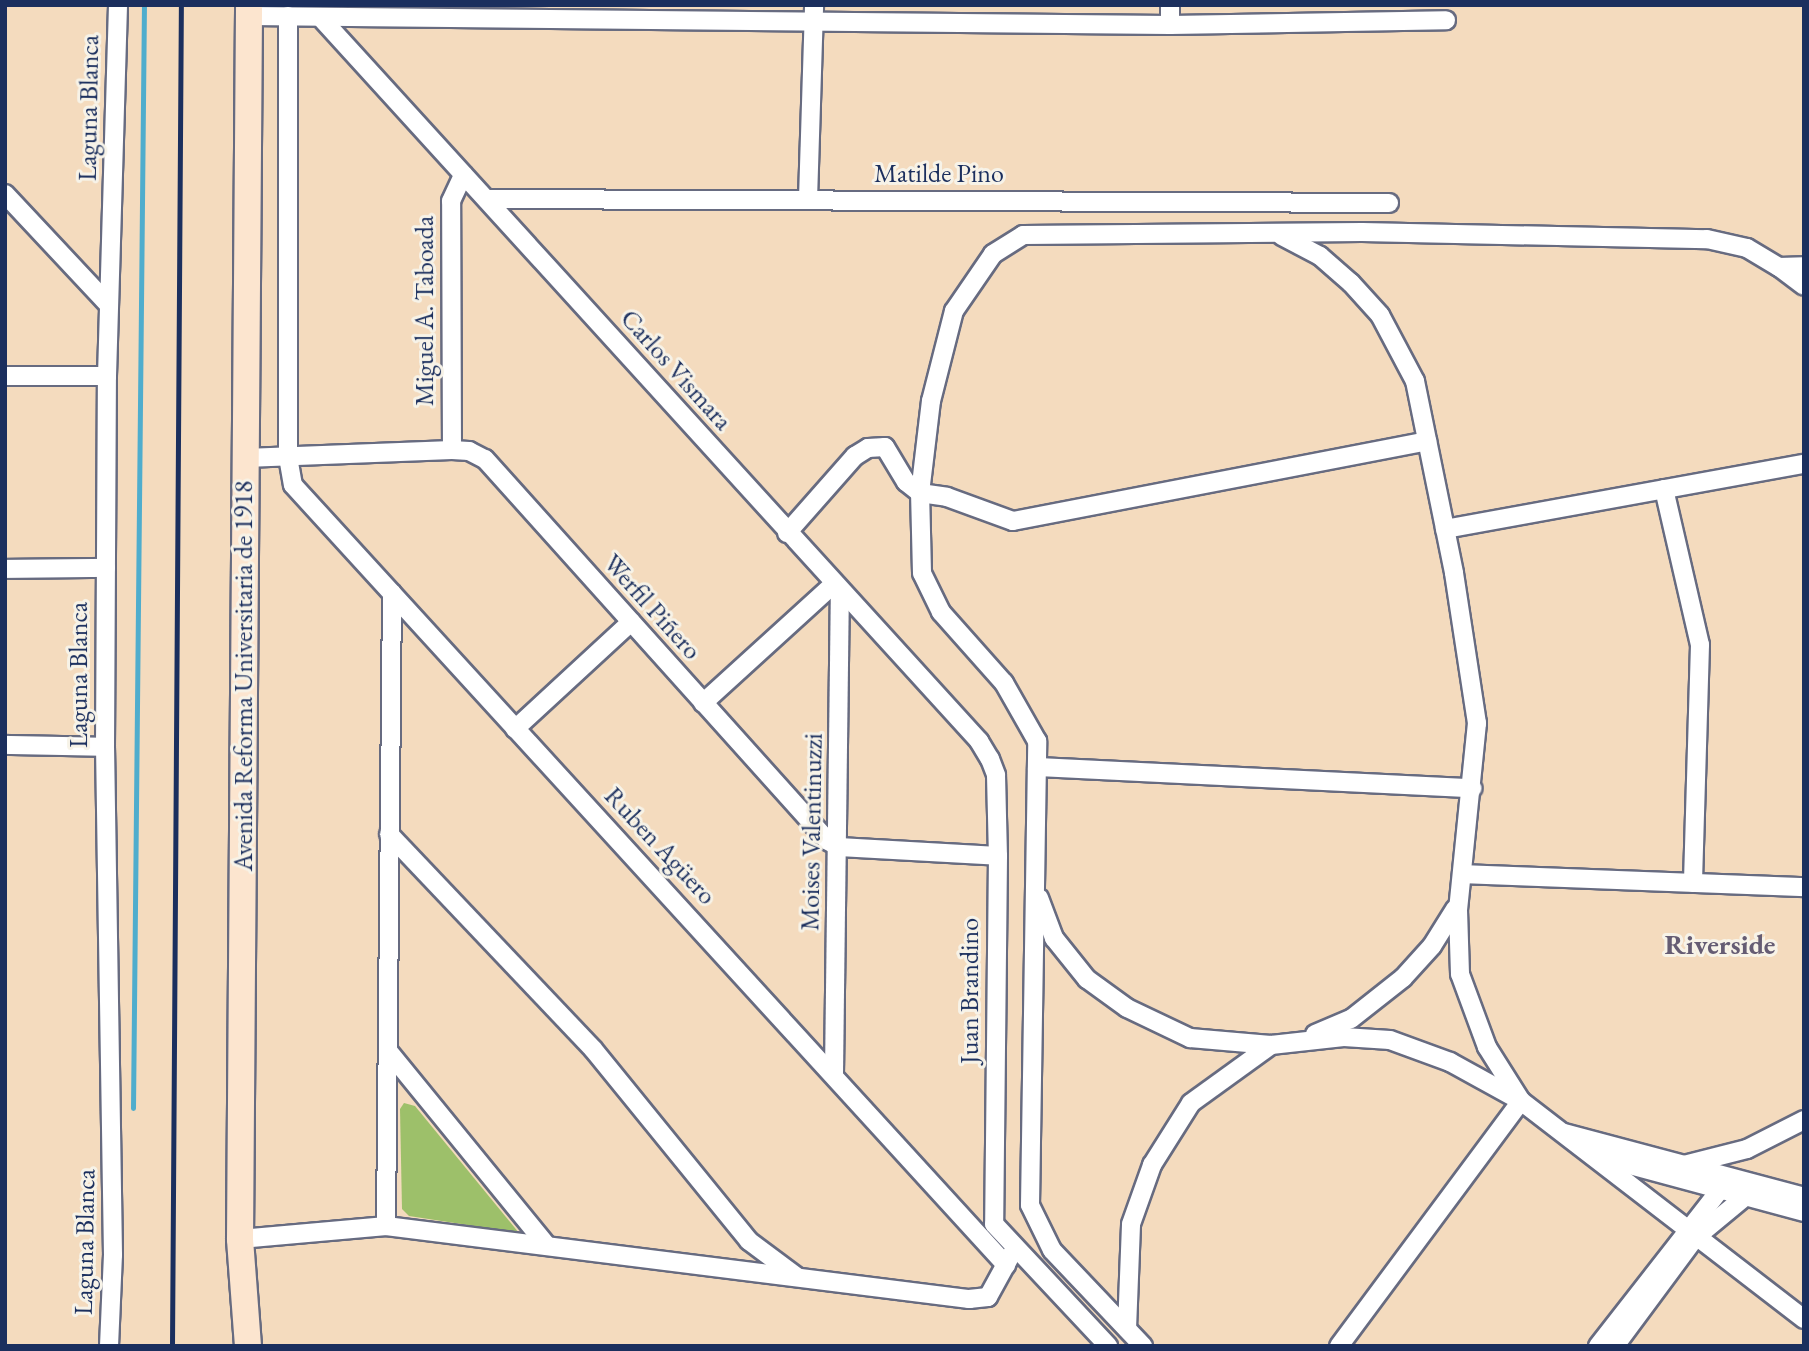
<!DOCTYPE html>
<meta charset="utf-8">
<style>
body{margin:0}
#map{position:relative;width:1809px;height:1351px;overflow:hidden;background:#f4dbbe;font-family:"EB Garamond",serif}
div>[style]{position:absolute}
.green>*{inset:0;background:#9dc06a}
.stream>*{height:5px;margin:-2.5px;padding:0 2.5px;transform-origin:2.5px;border-radius:2.5px;background:#4fadcd}
.roads{filter:drop-shadow(2px 0 #676b80) drop-shadow(-2px 0 #676b80) drop-shadow(0 2px #676b80) drop-shadow(0 -2px #676b80)}
.street>*{height:18px;margin:-9px;padding:0 9px;transform-origin:9px;border-radius:9px;background:#fff}
.secondary>*{height:26px;margin:-13px;padding:0 13px;transform-origin:13px;border-radius:13px;background:#fce5cf}
.rail>*{height:5px;margin:-2.5px;padding:0 2.5px;transform-origin:2.5px;border-radius:2.5px;background:#1b2f5e}
span{translate:-50% -50%;white-space:nowrap;text-align:center;line-height:1.15;-webkit-text-stroke:6px #f7f3e8;paint-order:stroke}
.street-label{font-size:26px;color:#1b2f5e}
.neighbourhood-label{font-size:28px;color:#655c73;font-weight:700}
.frame{position:absolute;inset:0;border:7px solid #1b2f5e;pointer-events:none}
</style>
<div id="map">
<div class="green">
<i style="clip-path:polygon(404px 1103px,415px 1106px,519px 1233px,409px 1216px,402px 1209px,400px 1109px)"></i>
</div>
<div class="stream">
<i style="left:133px;top:1108px;width:1103px;rotate:-89.43deg"></i>
</div>
<div class="roads">
<div class="street">
<i style="left:1170px;top:5px;width:20px;rotate:90deg"></i>
<i style="left:249px;top:16px;width:921px;rotate:0.56deg"></i>
<i style="left:1170px;top:25px;width:276px;rotate:-1deg"></i>
<i style="left:288px;top:16px;width:441px;rotate:90deg"></i>
<i style="left:288px;top:457px;width:28px;rotate:80deg"></i>
<i style="left:293px;top:485px;width:1057px;rotate:47.57deg"></i>
<i style="left:321px;top:18px;width:978px;rotate:47.69deg"></i>
<i style="left:979px;top:741px;width:21px;rotate:59deg"></i>
<i style="left:990px;top:759px;width:17px;rotate:69deg"></i>
<i style="left:996px;top:775px;width:81px;rotate:88.6deg"></i>
<i style="left:998px;top:856px;width:368px;rotate:90.6deg"></i>
<i style="left:994px;top:1224px;width:167px;rotate:46.9deg"></i>
<i style="left:5px;top:194px;width:152px;rotate:46.9deg"></i>
<i style="left:488px;top:199px;width:901px;rotate:0.25deg"></i>
<i style="left:808px;top:199px;width:194px;rotate:-88.2deg"></i>
<i style="left:1282px;top:236px;width:43px;rotate:27.8deg"></i>
<i style="left:1320px;top:256px;width:41px;rotate:41.1deg"></i>
<i style="left:1351px;top:283px;width:43px;rotate:47.8deg"></i>
<i style="left:1380px;top:315px;width:75px;rotate:62.1deg"></i>
<i style="left:1415px;top:381px;width:196px;rotate:78.5deg"></i>
<i style="left:1454px;top:573px;width:152px;rotate:81.3deg"></i>
<i style="left:1477px;top:723px;width:188px;rotate:95.8deg"></i>
<i style="left:1458px;top:910px;width:64px;rotate:88.2deg"></i>
<i style="left:1460px;top:974px;width:78px;rotate:69.7deg"></i>
<i style="left:1487px;top:1047px;width:64px;rotate:57.8deg"></i>
<i style="left:1521px;top:1101px;width:305px;rotate:126.6deg"></i>
<i style="left:1779px;top:267px;width:31px;rotate:37deg"></i>
<i style="left:5px;top:376px;width:102px"></i>
<i style="left:452px;top:450px;width:249px;rotate:-90.2deg"></i>
<i style="left:451px;top:201px;width:29px;rotate:-65deg"></i>
<i style="left:245px;top:458px;width:207px;rotate:-2.2deg"></i>
<i style="left:452px;top:450px;width:17px;rotate:3deg"></i>
<i style="left:469px;top:451px;width:18px;rotate:27deg"></i>
<i style="left:485px;top:459px;width:513px;rotate:48.08deg"></i>
<i style="left:828px;top:841px;width:13px;rotate:29deg"></i>
<i style="left:839px;top:847px;width:159px;rotate:3.2deg"></i>
<i style="left:1664px;top:489px;width:160px;rotate:77deg"></i>
<i style="left:1700px;top:645px;width:238px;rotate:91.7deg"></i>
<i style="left:1445px;top:529px;width:365px;rotate:-10.3deg"></i>
<i style="left:787px;top:533px;width:103px;rotate:-48.6deg"></i>
<i style="left:855px;top:456px;width:15px;rotate:-32deg"></i>
<i style="left:868px;top:448px;width:17px;rotate:-3deg"></i>
<i style="left:885px;top:447px;width:41px;rotate:59deg"></i>
<i style="left:906px;top:482px;width:18px;rotate:38deg"></i>
<i style="left:920px;top:493px;width:27px;rotate:8deg"></i>
<i style="left:947px;top:497px;width:70px;rotate:20deg"></i>
<i style="left:1013px;top:521px;width:422px;rotate:-10.9deg"></i>
<i style="left:5px;top:569px;width:101px;rotate:-0.6deg"></i>
<i style="left:703px;top:703px;width:177px;rotate:-42.3deg"></i>
<i style="left:515px;top:729px;width:158px;rotate:-42.7deg"></i>
<i style="left:5px;top:745px;width:100px;rotate:1.1deg"></i>
<i style="left:1037px;top:767px;width:436px;rotate:2.8deg"></i>
<i style="left:389px;top:834px;width:296px;rotate:46.5deg"></i>
<i style="left:593px;top:1049px;width:247px;rotate:50.9deg"></i>
<i style="left:749px;top:1241px;width:59px;rotate:36.7deg"></i>
<i style="left:1463px;top:874px;width:341px;rotate:2.2deg"></i>
<i style="left:1039px;top:898px;width:43px;rotate:69.4deg"></i>
<i style="left:1054px;top:938px;width:53px;rotate:51.2deg"></i>
<i style="left:1087px;top:979px;width:49px;rotate:35.9deg"></i>
<i style="left:1127px;top:1008px;width:70px;rotate:25.5deg"></i>
<i style="left:1190px;top:1038px;width:81px;rotate:4.9deg"></i>
<i style="left:1271px;top:1045px;width:73px;rotate:-6.3deg"></i>
<i style="left:1344px;top:1037px;width:46px;rotate:3.7deg"></i>
<i style="left:1390px;top:1040px;width:64px;rotate:20.1deg"></i>
<i style="left:1450px;top:1062px;width:81px;rotate:28.8deg"></i>
<i style="left:1521px;top:1101px;width:357px;rotate:37.6deg"></i>
<i style="left:1315px;top:1034px;width:39px;rotate:-23deg"></i>
<i style="left:1351px;top:1019px;width:66px;rotate:-38.3deg"></i>
<i style="left:1403px;top:978px;width:43px;rotate:-47.8deg"></i>
<i style="left:1432px;top:946px;width:44px;rotate:-58.1deg"></i>
<i style="left:389px;top:1052px;width:250px;rotate:50.8deg"></i>
<i style="left:834px;top:1073px;width:482px;rotate:-89.3deg"></i>
<i style="left:1564px;top:1133px;width:248px;rotate:14.9deg"></i>
<i style="left:1593px;top:1155px;width:219px;rotate:15.1deg"></i>
<i style="left:1684px;top:1165px;width:65px;rotate:-14.3deg"></i>
<i style="left:1747px;top:1149px;width:64px;rotate:-27deg"></i>
<i style="left:386px;top:1226px;width:633px;rotate:-89.46deg"></i>
<i style="left:240px;top:1239px;width:147px;rotate:-5.1deg"></i>
<i style="left:386px;top:1226px;width:588px;rotate:7.14deg"></i>
<i style="left:969px;top:1299px;width:19px;rotate:-6deg"></i>
<i style="left:988px;top:1297px;width:48px;rotate:-61.3deg"></i>
<i style="left:1127px;top:1329px;width:105px;rotate:-87.8deg"></i>
<i style="left:1131px;top:1224px;width:63px;rotate:-70.4deg"></i>
<i style="left:1152px;top:1165px;width:73px;rotate:-57.8deg"></i>
<i style="left:1191px;top:1103px;width:99px;rotate:-35.9deg"></i>
<i style="left:109px;top:1346px;width:91px;rotate:-87.5deg"></i>
<i style="left:113px;top:1255px;width:508px;rotate:-90.9deg"></i>
<i style="left:105px;top:747px;width:371px;rotate:-89.7deg"></i>
<i style="left:107px;top:376px;width:371px;rotate:-88.3deg"></i>
<i style="left:1143px;top:1346px;width:132px;rotate:-133.5deg"></i>
<i style="left:1052px;top:1250px;width:50px;rotate:-116.1deg"></i>
<i style="left:1030px;top:1205px;width:464px;rotate:-89.1deg"></i>
<i style="left:1037px;top:741px;width:67px;rotate:-119.6deg"></i>
<i style="left:1004px;top:683px;width:95px;rotate:-131.6deg"></i>
<i style="left:941px;top:612px;width:43px;rotate:-116deg"></i>
<i style="left:922px;top:573px;width:80px;rotate:-91.4deg"></i>
<i style="left:920px;top:493px;width:93px;rotate:-83.2deg"></i>
<i style="left:931px;top:401px;width:93px;rotate:-75.7deg"></i>
<i style="left:954px;top:311px;width:69px;rotate:-55.6deg"></i>
<i style="left:993px;top:254px;width:36px;rotate:-32deg"></i>
<i style="left:1023px;top:235px;width:339px;rotate:-0.5deg"></i>
<i style="left:1362px;top:232px;width:345px;rotate:1.2deg"></i>
<i style="left:1707px;top:239px;width:41px;rotate:12.7deg"></i>
<i style="left:1747px;top:248px;width:37px;rotate:31deg"></i>
<i style="left:1779px;top:267px;width:25px;rotate:-2deg"></i>
<i style="left:1598px;top:1346px;width:209px;rotate:-52deg"></i>
<i style="left:1615px;top:1346px;width:134px;rotate:-53.5deg"></i>
<i style="left:1695px;top:1238px;width:75px;rotate:-39.6deg"></i>
</div>
<div class="secondary">
<i style="left:248px;top:1346px;width:107px;rotate:-94.3deg"></i>
<i style="left:240px;top:1239px;width:1234px;rotate:-89.58deg"></i>
</div>
</div>
<div class="rail">
<i style="left:172px;top:1346px;width:1341px;rotate:-89.62deg"></i>
</div>
<div class="street-label">
<span style="left:89px;top:108px;rotate:-89deg">Laguna Blanca</span>
<span style="left:939px;top:174px">Matilde Pino</span>
<span style="left:425px;top:311px;rotate:-90deg">Miguel A. Taboada</span>
<span style="left:676px;top:370px;rotate:48deg">Carlos Vismara</span>
<span style="left:652px;top:607px;rotate:48deg">Werfil Piñero</span>
<span style="left:79px;top:675px;rotate:-90deg">Laguna Blanca</span>
<span style="left:244px;top:676px;rotate:-90deg">Avenida Reforma Universitaria de 1918</span>
<span style="left:812px;top:832px;rotate:-89deg">Moises Valentinuzzi</span>
<span style="left:660px;top:846px;rotate:47deg">Ruben Agüero</span>
<span style="left:970px;top:991px;rotate:-90deg">Juan Brandino</span>
<span style="left:85px;top:1242px;rotate:-89deg">Laguna Blanca</span>
</div>
<div class="neighbourhood-label">
<span style="left:1720px;top:944px">Riverside</span>
</div>
<div class="frame"></div>
</div>
